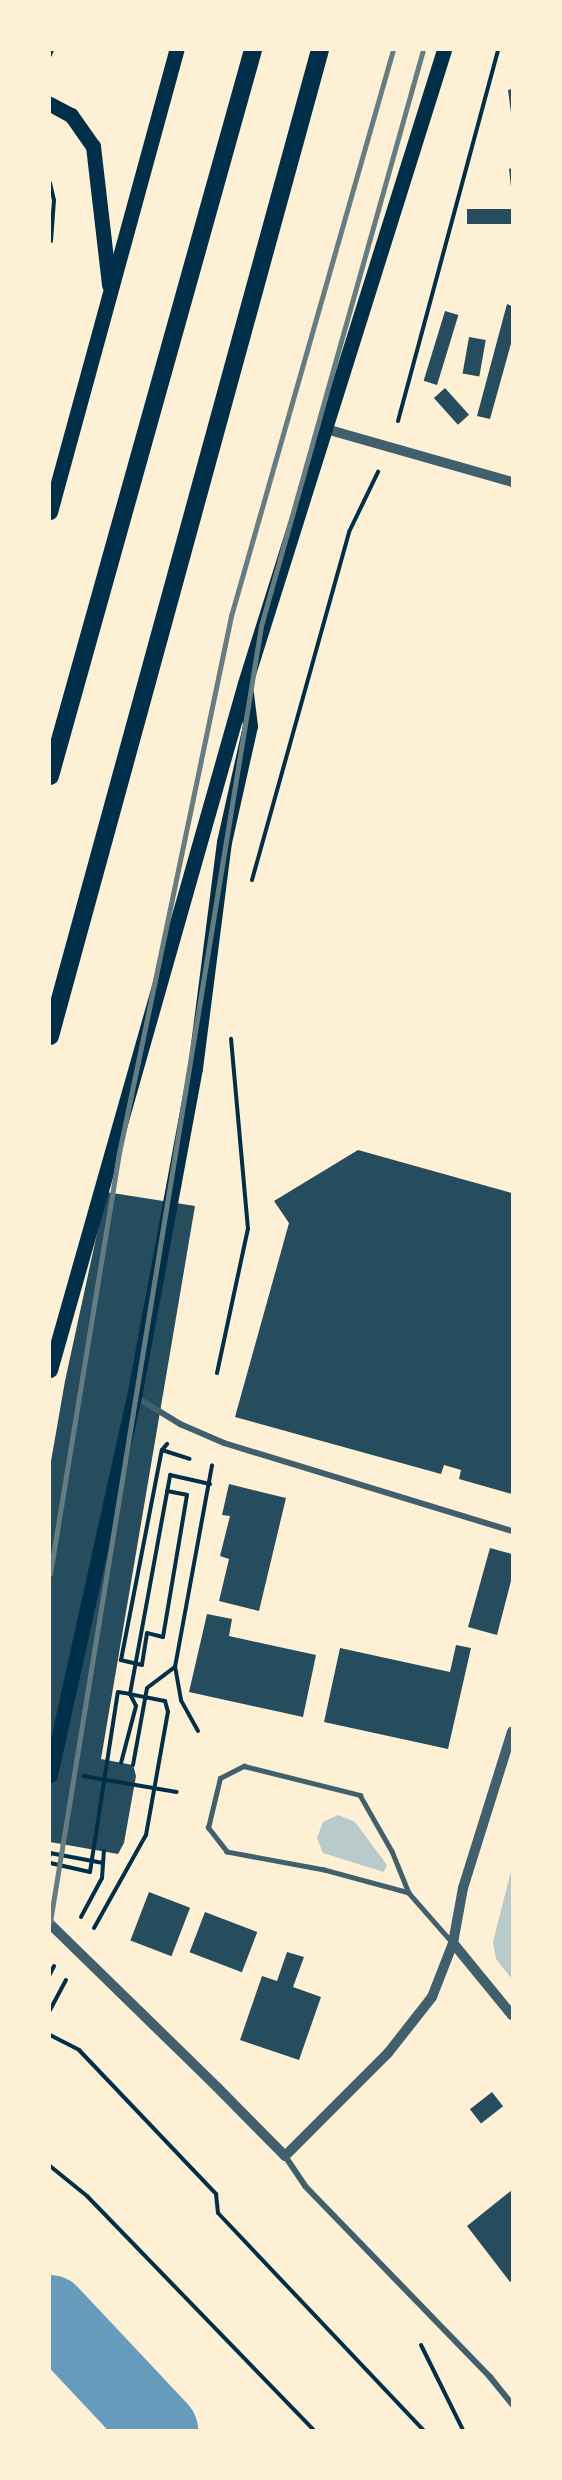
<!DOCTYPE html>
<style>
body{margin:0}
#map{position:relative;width:562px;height:2480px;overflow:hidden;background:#fdf0d5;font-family:Arial,sans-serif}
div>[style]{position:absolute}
.green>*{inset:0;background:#b9caca}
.river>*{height:76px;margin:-38px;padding:0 38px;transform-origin:38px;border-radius:38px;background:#669bbc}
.building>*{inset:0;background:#264d5e;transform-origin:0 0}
.path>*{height:4px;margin:-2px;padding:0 2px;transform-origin:2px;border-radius:2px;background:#003049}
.service>*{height:4.5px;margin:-2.25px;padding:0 2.25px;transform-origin:2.25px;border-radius:2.25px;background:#3f606c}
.minor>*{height:6px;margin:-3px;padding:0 3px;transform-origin:3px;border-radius:3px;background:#3f606c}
.tertiary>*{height:10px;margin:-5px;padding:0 5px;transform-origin:5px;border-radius:5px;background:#3f606c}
.primary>*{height:15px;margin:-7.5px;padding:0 7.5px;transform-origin:7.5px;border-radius:7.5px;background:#003049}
.motorway>*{height:18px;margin:-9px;padding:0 9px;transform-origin:9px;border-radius:9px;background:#003049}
.rail>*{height:4.5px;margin:-2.25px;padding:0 2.25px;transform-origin:2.25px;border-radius:2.25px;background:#657d81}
span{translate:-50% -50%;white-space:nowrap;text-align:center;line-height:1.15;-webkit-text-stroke:6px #fdf0d5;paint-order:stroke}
.frame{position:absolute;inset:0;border:51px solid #fdf0d5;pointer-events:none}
</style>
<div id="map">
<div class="green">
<i style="clip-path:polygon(338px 1815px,355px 1822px,387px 1865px,384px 1872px,323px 1853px,317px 1838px,323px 1822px)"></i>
<i style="clip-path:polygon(512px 1867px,512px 1979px,496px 1959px,493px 1942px)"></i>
</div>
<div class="river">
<i style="left:50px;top:2313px;width:161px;rotate:46.8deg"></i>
</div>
<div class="building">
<i style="clip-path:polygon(512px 89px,512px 113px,511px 113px,508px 90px)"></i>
<i style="clip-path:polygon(512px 168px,512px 187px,511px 187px,509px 169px)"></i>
<i style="left:512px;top:209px;width:15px;height:45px;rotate:90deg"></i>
<i style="clip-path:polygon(507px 304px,512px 306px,512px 340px,490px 419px,477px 416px)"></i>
<i style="left:445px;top:311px;width:14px;height:73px;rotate:17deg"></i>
<i style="left:469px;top:337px;width:17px;height:37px;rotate:10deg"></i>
<i style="left:445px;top:388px;width:36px;height:15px;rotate:48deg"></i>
<i style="clip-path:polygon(358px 1150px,512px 1193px,512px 1494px,459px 1479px,461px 1470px,444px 1465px,441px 1474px,235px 1417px,289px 1223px,274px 1201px)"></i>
<i style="clip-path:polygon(106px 1192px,195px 1206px,101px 1759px,133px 1765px,136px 1776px,124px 1843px,118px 1854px,50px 1842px,50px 1467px,65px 1381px)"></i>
<i style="clip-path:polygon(229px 1484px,286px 1498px,259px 1611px,219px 1601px,229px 1559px,220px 1556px,230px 1516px,222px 1515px)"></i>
<i style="clip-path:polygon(490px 1548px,512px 1554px,512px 1577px,497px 1635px,468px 1627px)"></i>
<i style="clip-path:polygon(207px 1614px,232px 1619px,229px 1636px,316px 1655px,303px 1717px,189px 1692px)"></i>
<i style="clip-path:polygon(456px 1645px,471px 1648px,448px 1749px,324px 1722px,340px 1648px,450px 1672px)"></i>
<i style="left:149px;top:1892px;width:44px;height:52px;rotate:21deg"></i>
<i style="left:205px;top:1912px;width:56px;height:43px;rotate:21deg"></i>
<i style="clip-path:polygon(287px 1952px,304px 1957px,293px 1987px,321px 1997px,299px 2060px,240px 2040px,262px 1976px,277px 1981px)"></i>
<i style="left:492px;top:2092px;width:18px;height:28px;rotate:52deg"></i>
<i style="clip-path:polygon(512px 2190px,512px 2280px,510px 2282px,467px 2226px)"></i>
</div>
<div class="path">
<i style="left:50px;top:55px;width:5px;rotate:-68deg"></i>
<i style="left:50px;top:183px;width:17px;rotate:77deg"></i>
<i style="left:54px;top:200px;width:41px;rotate:94.2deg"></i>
<i style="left:398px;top:421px;width:384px;rotate:-74.9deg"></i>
<i style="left:252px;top:880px;width:361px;rotate:-74.4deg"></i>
<i style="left:349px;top:532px;width:67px;rotate:-64.2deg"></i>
<i style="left:217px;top:1373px;width:147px;rotate:-77.9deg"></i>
<i style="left:248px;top:1229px;width:191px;rotate:-95.1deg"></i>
<i style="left:162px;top:1450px;width:29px;rotate:18deg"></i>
<i style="left:167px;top:1491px;width:20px;rotate:11deg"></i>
<i style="left:187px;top:1495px;width:144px;rotate:99.6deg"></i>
<i style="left:163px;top:1637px;width:16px;rotate:-166deg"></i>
<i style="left:147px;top:1633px;width:32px;rotate:99deg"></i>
<i style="left:142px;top:1665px;width:22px;rotate:-167deg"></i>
<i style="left:121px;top:1660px;width:214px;rotate:-79deg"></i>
<i style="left:162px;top:1450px;width:8px;rotate:-50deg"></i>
<i style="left:198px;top:1731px;width:35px;rotate:-119deg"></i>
<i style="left:181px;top:1700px;width:34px;rotate:-100deg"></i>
<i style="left:175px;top:1667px;width:205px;rotate:-79.6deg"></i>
<i style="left:133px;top:1765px;width:78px;rotate:-79.7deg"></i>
<i style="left:147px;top:1688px;width:35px;rotate:-37deg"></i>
<i style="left:83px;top:1776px;width:95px;rotate:9.7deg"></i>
<i style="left:50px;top:1855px;width:2px;rotate:-90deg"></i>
<i style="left:50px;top:1853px;width:54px;rotate:10.7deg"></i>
<i style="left:50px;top:1863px;width:41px;rotate:12.7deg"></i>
<i style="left:90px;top:1872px;width:182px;rotate:-81.2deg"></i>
<i style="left:118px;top:1692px;width:12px;rotate:9deg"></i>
<i style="left:130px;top:1694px;width:13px;rotate:63deg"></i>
<i style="left:136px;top:1706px;width:59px;rotate:104.7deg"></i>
<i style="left:81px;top:1917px;width:44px;rotate:-61.7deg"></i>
<i style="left:102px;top:1878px;width:27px;rotate:-86deg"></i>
<i style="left:94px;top:1928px;width:107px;rotate:-60.8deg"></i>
<i style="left:146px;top:1835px;width:125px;rotate:-79.9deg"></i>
<i style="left:168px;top:1712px;width:11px;rotate:-105deg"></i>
<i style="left:165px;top:1701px;width:36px;rotate:-169deg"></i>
<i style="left:130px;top:1694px;width:223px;rotate:-79.6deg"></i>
<i style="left:170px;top:1475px;width:41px;rotate:12.7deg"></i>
<i style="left:50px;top:1974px;width:9px;rotate:-63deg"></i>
<i style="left:50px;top:2010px;width:34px;rotate:-62deg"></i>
<i style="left:50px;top:2035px;width:33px;rotate:27deg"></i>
<i style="left:79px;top:2050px;width:199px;rotate:46.4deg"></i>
<i style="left:216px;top:2194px;width:19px;rotate:84deg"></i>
<i style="left:218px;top:2213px;width:299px;rotate:46.6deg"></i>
<i style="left:50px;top:2166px;width:48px;rotate:39deg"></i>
<i style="left:87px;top:2196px;width:326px;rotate:45.9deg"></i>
<i style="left:421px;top:2345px;width:95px;rotate:63.7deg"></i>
</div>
<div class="service">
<i style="left:409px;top:1893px;width:88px;rotate:-164.9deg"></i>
<i style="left:324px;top:1870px;width:99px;rotate:-169.5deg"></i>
<i style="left:227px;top:1852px;width:31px;rotate:-128deg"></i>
<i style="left:208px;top:1828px;width:51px;rotate:-76.5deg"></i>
<i style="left:220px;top:1778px;width:27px;rotate:-27deg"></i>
<i style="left:244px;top:1766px;width:120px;rotate:14deg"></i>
<i style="left:360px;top:1795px;width:64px;rotate:60.3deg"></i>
<i style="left:392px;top:1851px;width:45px;rotate:68deg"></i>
<i style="left:409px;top:1893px;width:64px;rotate:48.8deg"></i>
</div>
<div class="minor">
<i style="left:136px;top:1397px;width:52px;rotate:31.5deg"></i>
<i style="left:180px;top:1424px;width:48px;rotate:23.4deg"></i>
<i style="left:224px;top:1443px;width:301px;rotate:17deg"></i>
<i style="left:285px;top:2156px;width:36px;rotate:56deg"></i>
<i style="left:305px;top:2186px;width:266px;rotate:45.9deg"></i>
<i style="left:490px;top:2377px;width:35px;rotate:51deg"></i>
</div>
<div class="tertiary">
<i style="left:326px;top:429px;width:193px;rotate:15.9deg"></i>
<i style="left:50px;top:1924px;width:233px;rotate:44.3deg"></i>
<i style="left:217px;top:2087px;width:97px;rotate:45.4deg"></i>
<i style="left:285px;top:2156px;width:146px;rotate:-45deg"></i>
<i style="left:388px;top:2053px;width:71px;rotate:-51.8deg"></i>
<i style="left:432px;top:1997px;width:58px;rotate:-68.7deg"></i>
<i style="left:453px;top:1943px;width:56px;rotate:-79.7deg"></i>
<i style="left:463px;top:1888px;width:164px;rotate:-72.6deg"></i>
<i style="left:453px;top:1943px;width:93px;rotate:50.7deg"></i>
</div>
<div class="primary">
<i style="left:50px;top:104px;width:24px;rotate:28deg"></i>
<i style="left:71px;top:115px;width:38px;rotate:55deg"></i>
<i style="left:93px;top:146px;width:140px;rotate:83.4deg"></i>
<i style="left:50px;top:512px;width:479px;rotate:-74.7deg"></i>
<i style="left:50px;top:1370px;width:714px;rotate:-74.15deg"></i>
<i style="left:245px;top:683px;width:664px;rotate:-72.55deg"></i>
<i style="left:50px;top:1775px;width:387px;rotate:-77.5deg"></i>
<i style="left:134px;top:1397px;width:335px;rotate:-79.5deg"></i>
<i style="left:195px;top:1068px;width:228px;rotate:-82.7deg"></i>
<i style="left:224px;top:842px;width:119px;rotate:-77.4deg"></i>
<i style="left:250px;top:726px;width:34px;rotate:-97deg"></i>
</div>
<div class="motorway">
<i style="left:50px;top:776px;width:754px;rotate:-74.38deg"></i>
<i style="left:50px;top:1036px;width:1022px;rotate:-74.69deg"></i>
</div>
<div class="rail">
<i style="left:50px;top:1574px;width:422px;rotate:-80.7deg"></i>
<i style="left:118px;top:1158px;width:554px;rotate:-78.22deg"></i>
<i style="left:231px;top:616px;width:589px;rotate:-74.03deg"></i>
<i style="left:50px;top:1922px;width:1313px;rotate:-80.75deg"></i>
<i style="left:261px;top:626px;width:598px;rotate:-74.29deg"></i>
</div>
<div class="frame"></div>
</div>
